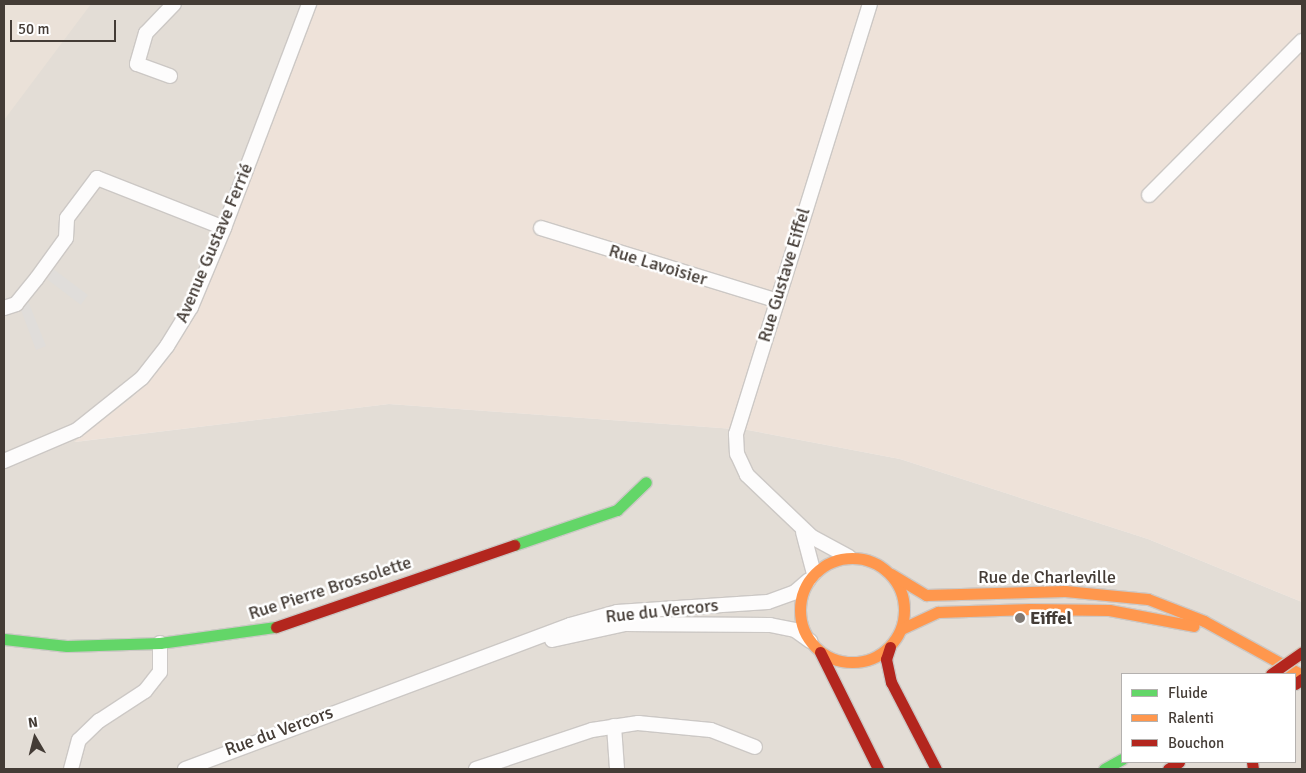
<!DOCTYPE html>
<meta charset="utf-8">
<style>
body{margin:0}
#map{position:relative;width:1306px;height:773px;overflow:hidden;background:#efece9;font-family:Signika,sans-serif}
div>[style]{position:absolute}
.residential>*{inset:0;background:#e3ddd6}
.commercial>*{inset:0;background:#eee2d9}
.education>*{inset:0;background:#eae1d8}
.parking>*{inset:0;background:#e0ddda;transform-origin:0 0}
.roads{filter:drop-shadow(1px 0 #ccc8c5) drop-shadow(-1px 0 #ccc8c5) drop-shadow(0 1px #ccc8c5) drop-shadow(0 -1px #ccc8c5)}
.street>*{height:14px;margin:-7px;padding:0 7px;transform-origin:7px;border-radius:7px;background:#fdfcfc}
.fast>*{height:11px;margin:-5.5px;padding:0 5.5px;transform-origin:5.5px;border-radius:5.5px;background:#63d668}
.slow>*{height:11px;margin:-5.5px;padding:0 5.5px;transform-origin:5.5px;border-radius:5.5px;background:#ff974d}
.slow>.ring{margin:-5.5px;padding:0;box-sizing:content-box;background:none;border:11px solid #ff974d;border-radius:50%}
.jam>*{height:11px;margin:-5.5px;padding:0 5.5px;transform-origin:5.5px;border-radius:5.5px;background:#b3261e}
.bridges{filter:drop-shadow(1px 0 #d1c4b7) drop-shadow(-1px 0 #d1c4b7) drop-shadow(0 1px #d1c4b7) drop-shadow(0 -1px #d1c4b7)}
.jam-bridge>*{height:11px;margin:-5.5px;padding:0 5.5px;transform-origin:5.5px;border-radius:5.5px;background:#b3261e}
.dots>*{width:14px;height:14px;translate:-50% -50%;box-sizing:border-box;border:2px solid #fff;border-radius:50%}
span{translate:-50% -50%;white-space:nowrap;text-align:center;line-height:1.15;-webkit-text-stroke:5px #fff;paint-order:stroke}
.street-label{font-size:18px;color:#443c36}
.poi-label{font-size:18px;color:#443c36;font-weight:700}
.left{translate:0 -50%;text-align:left}
.frame{position:absolute;inset:0;border:5px solid #443c36;pointer-events:none}
.legend{position:absolute;left:1121px;top:673px;width:175px;height:90px;box-sizing:border-box;background:#fff;border:1px solid #b4b1af;margin:0;padding:6px 9px;list-style:none;font-size:15px;color:#443c36}
.legend li{display:flex;align-items:center;gap:10px;height:25px}
.legend b{width:25px;border:1px solid #b4b1af}
.north{position:absolute;left:10px;top:713px;width:50px;height:50px;-webkit-text-stroke:4px #fff;paint-order:stroke;rotate:352deg;font-size:14px;font-weight:700;line-height:20px;text-align:center;color:#443c36}
.north::after{content:'';display:block;margin:auto;width:18px;height:22px;background:#443c36;clip-path:polygon(50% 0,100% 100%,50% 72%,0 100%)}
.scale{position:absolute;left:10px;top:20px;width:106px;height:22px;box-sizing:border-box;border:2px solid #443c36;border-top:0;padding-left:6px;font-size:15px;line-height:18px;white-space:nowrap;color:#443c36;-webkit-text-stroke:4px #fff;paint-order:stroke}
</style>
<div id="map">
<div class="residential">
<i style="clip-path:polygon(evenodd,4px 4px,305px 4px,196px 315px,169px 358px,134px 396px,75px 442px,389px 404px,748px 430px,900px 459px,1148px 539px,1302px 602px,1302px 769px,4px 769px,4px 4px,1122px 674px,1295px 674px,1295px 762px,1122px 762px,1122px 674px)"></i>
</div>
<div class="commercial">
<i style="clip-path:polygon(305px 4px,1302px 4px,1302px 602px,1148px 539px,900px 459px,748px 430px,389px 404px,74px 442px,134px 396px,169px 358px,196px 315px)"></i>
</div>
<div class="education">
<i style="clip-path:polygon(4px 4px,91px 4px,4px 120px)"></i>
</div>
<div class="parking">
<i style="left:52px;top:268px;width:45px;height:12px;rotate:37deg"></i>
<i style="clip-path:polygon(28px 301px,46px 346px,36px 350px,21px 310px)"></i>
</div>
<div class="roads">
<div class="street">
<i style="left:170px;top:76px;width:35px;rotate:-160deg"></i>
<i style="left:137px;top:64px;width:32px;rotate:-74deg"></i>
<i style="left:146px;top:33px;width:40px;rotate:-46deg"></i>
<i style="left:1149px;top:195px;width:217px;rotate:-45.2deg"></i>
<i style="left:541px;top:228px;width:245px;rotate:17.1deg"></i>
<i style="left:4px;top:308px;width:13px;rotate:-18deg"></i>
<i style="left:16px;top:304px;width:33px;rotate:-51deg"></i>
<i style="left:37px;top:278px;width:49px;rotate:-54.1deg"></i>
<i style="left:66px;top:238px;width:20px;rotate:-87deg"></i>
<i style="left:67px;top:218px;width:50px;rotate:-53.1deg"></i>
<i style="left:97px;top:178px;width:136px;rotate:21.5deg"></i>
<i style="left:4px;top:461px;width:79px;rotate:-23deg"></i>
<i style="left:77px;top:430px;width:83px;rotate:-38.7deg"></i>
<i style="left:142px;top:378px;width:41px;rotate:-52deg"></i>
<i style="left:167px;top:346px;width:46px;rotate:-58.4deg"></i>
<i style="left:191px;top:307px;width:86px;rotate:-67.3deg"></i>
<i style="left:224px;top:228px;width:240px;rotate:-69.2deg"></i>
<i style="left:803px;top:532px;width:43px;rotate:75.3deg"></i>
<i style="left:849px;top:557px;width:42px;rotate:-151.6deg"></i>
<i style="left:812px;top:537px;width:90px;rotate:-136.4deg"></i>
<i style="left:747px;top:475px;width:23px;rotate:-115deg"></i>
<i style="left:737px;top:454px;width:20px;rotate:-93deg"></i>
<i style="left:736px;top:434px;width:450px;rotate:-72.7deg"></i>
<i style="left:552px;top:640px;width:75px;rotate:-12.4deg"></i>
<i style="left:625px;top:624px;width:145px;rotate:0.4deg"></i>
<i style="left:770px;top:625px;width:25px;rotate:11deg"></i>
<i style="left:795px;top:630px;width:19px;rotate:36deg"></i>
<i style="left:614px;top:726px;width:43px;rotate:86deg"></i>
<i style="left:71px;top:769px;width:30px;rotate:-75deg"></i>
<i style="left:79px;top:740px;width:28px;rotate:-44deg"></i>
<i style="left:99px;top:721px;width:55px;rotate:-33.1deg"></i>
<i style="left:145px;top:691px;width:24px;rotate:-52deg"></i>
<i style="left:160px;top:672px;width:29px;rotate:-90deg"></i>
<i style="left:185px;top:769px;width:411px;rotate:-20.5deg"></i>
<i style="left:570px;top:625px;width:49px;rotate:-15.5deg"></i>
<i style="left:617px;top:612px;width:151px;rotate:-3.8deg"></i>
<i style="left:768px;top:602px;width:29px;rotate:-20deg"></i>
<i style="left:795px;top:592px;width:18px;rotate:-41deg"></i>
<i style="left:476px;top:769px;width:122px;rotate:-18.6deg"></i>
<i style="left:592px;top:730px;width:47px;rotate:-8.7deg"></i>
<i style="left:638px;top:723px;width:73px;rotate:5.5deg"></i>
<i style="left:711px;top:730px;width:47px;rotate:21.1deg"></i>
</div>
<div class="fast">
<i style="left:514px;top:545px;width:109px;rotate:-18.8deg"></i>
<i style="left:617px;top:510px;width:40px;rotate:-44deg"></i>
<i style="left:4px;top:639px;width:63px;rotate:6.3deg"></i>
<i style="left:67px;top:646px;width:93px;rotate:-1.8deg"></i>
<i style="left:160px;top:643px;width:117px;rotate:-7.9deg"></i>
<i style="left:1104px;top:769px;width:21px;rotate:-29deg"></i>
</div>
<div class="slow">
<i class="ring" style="left:800px;top:558px;width:93px;height:93px"></i>
<i style="left:891px;top:574px;width:41px;rotate:31deg"></i>
<i style="left:926px;top:595px;width:139px;rotate:-1.6deg"></i>
<i style="left:1065px;top:591px;width:83px;rotate:5.5deg"></i>
<i style="left:1148px;top:599px;width:60px;rotate:21.4deg"></i>
<i style="left:1204px;top:621px;width:112px;rotate:28.9deg"></i>
<i style="left:901px;top:629px;width:41px;rotate:-24.7deg"></i>
<i style="left:938px;top:612px;width:92px;rotate:-1.9deg"></i>
<i style="left:1030px;top:609px;width:79px;rotate:0.7deg"></i>
<i style="left:1109px;top:610px;width:86px;rotate:10.7deg"></i>
</div>
<div class="jam">
<i style="left:276px;top:627px;width:252px;rotate:-19deg"></i>
<i style="left:890px;top:647px;width:13px;rotate:108deg"></i>
<i style="left:886px;top:659px;width:24px;rotate:78deg"></i>
<i style="left:891px;top:682px;width:98px;rotate:62.7deg"></i>
<i style="left:820px;top:652px;width:131px;rotate:63.6deg"></i>
<i style="left:1295px;top:684px;width:9px;rotate:-36deg"></i>
<i style="left:1252px;top:762px;width:7px;rotate:82deg"></i>
<i style="left:1168px;top:769px;width:13px;rotate:-32deg"></i>
</div>
</div>
<div class="bridges">
<div class="jam-bridge">
<i style="left:1271px;top:674px;width:38px;rotate:-35deg"></i>
</div>
</div>
<div class="dots">
<i style="left:1020px;top:618px;background:#807a75"></i>
</div>
<div class="street-label">
<span style="left:214px;top:243px;rotate:-67deg">Avenue Gustave Ferrié</span>
<span style="left:658px;top:265px;rotate:17deg">Rue Lavoisier</span>
<span style="left:784px;top:275px;rotate:-73deg">Rue Gustave Eiffel</span>
<span style="left:1047px;top:577px">Rue de Charleville</span>
<span style="left:330px;top:588px;rotate:-18deg">Rue Pierre Brossolette</span>
<span style="left:662px;top:611px;rotate:-6deg">Rue du Vercors</span>
<span style="left:279px;top:731px;rotate:-20deg">Rue du Vercors</span>
</div>
<div class="poi-label">
<span class="left" style="left:1030px;top:618px">Eiffel</span>
</div>
<div class="frame"></div>
<ul class="legend">
<li><b style="height:6px;background:#63d668"></b>Fluide</li>
<li><b style="height:6px;background:#ff974d"></b>Ralenti</li>
<li><b style="height:6px;background:#b3261e"></b>Bouchon</li>
</ul>
<div class="north">N</div>
<div class="scale">50 m</div>
</div>
